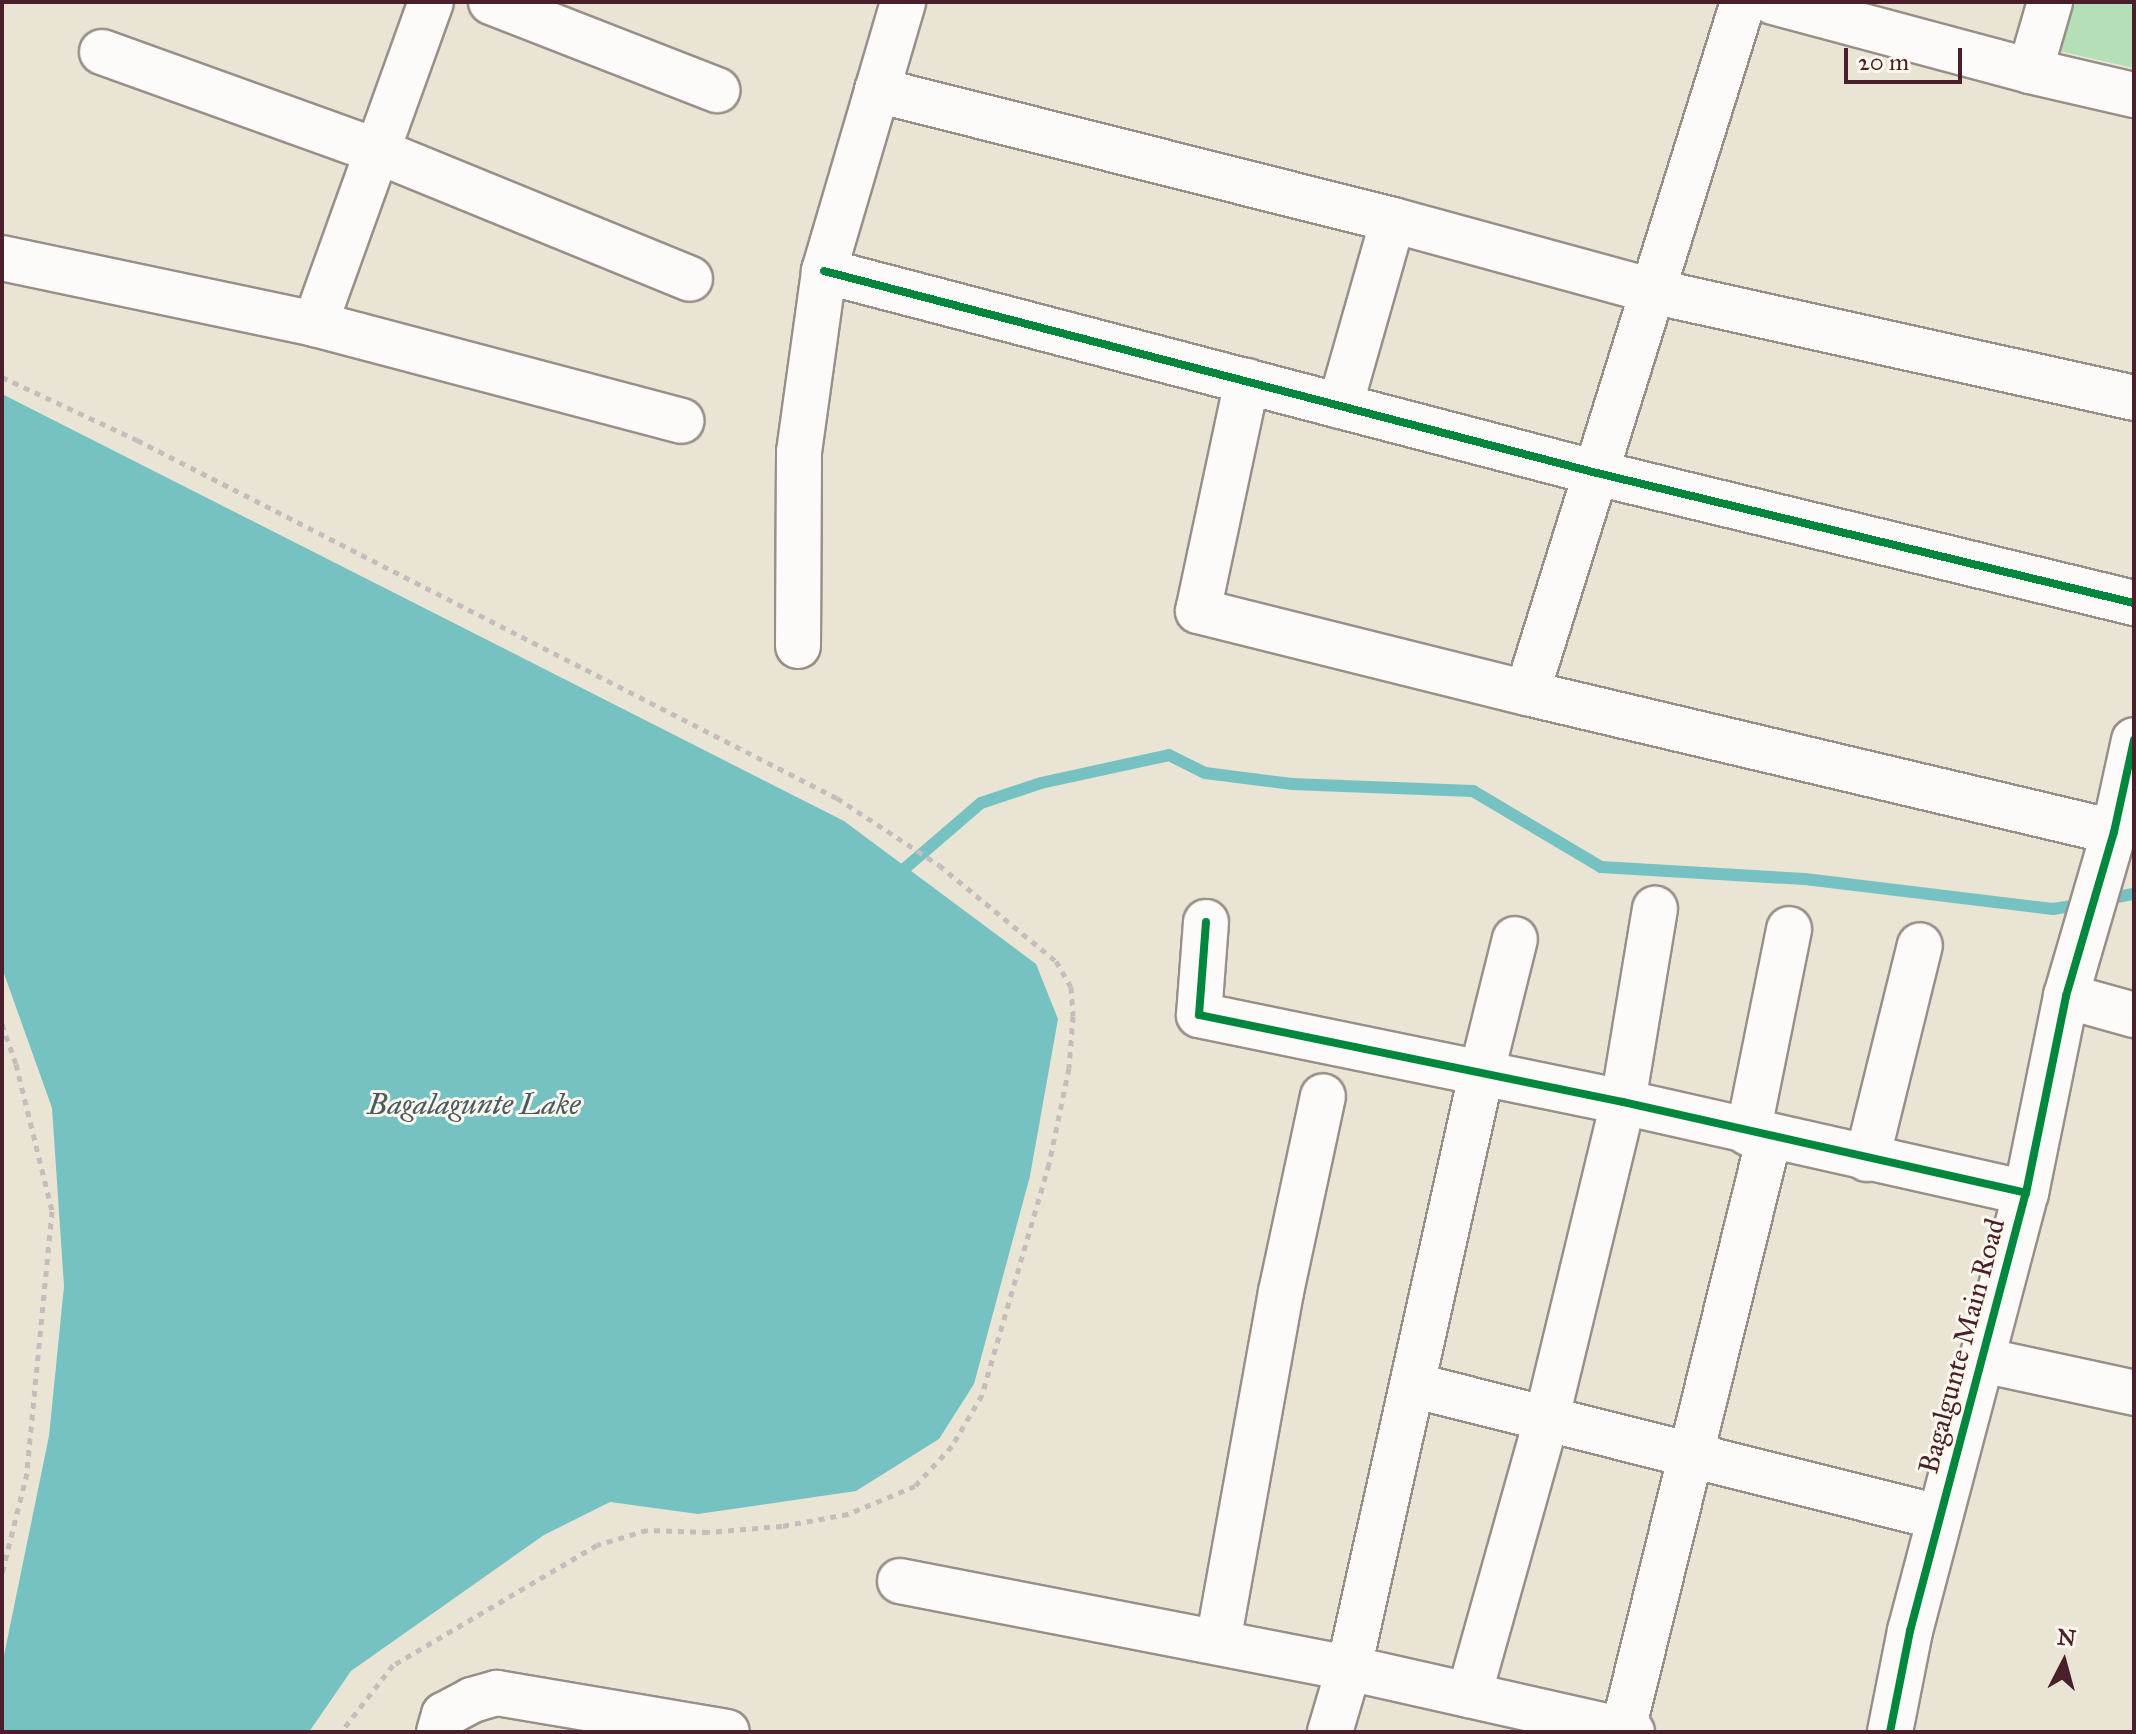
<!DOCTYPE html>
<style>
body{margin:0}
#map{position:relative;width:2136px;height:1734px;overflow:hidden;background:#eae4d5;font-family:"IM FELL Great Primer",serif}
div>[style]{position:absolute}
.green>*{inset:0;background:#b5e0b7}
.water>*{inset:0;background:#76c2c3}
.stream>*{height:12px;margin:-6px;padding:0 6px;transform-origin:6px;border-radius:6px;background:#76c2c3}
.path>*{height:5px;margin-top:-2.5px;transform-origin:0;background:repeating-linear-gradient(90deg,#c3bdbc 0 6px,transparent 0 12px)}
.roads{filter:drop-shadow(2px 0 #998f89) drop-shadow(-2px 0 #998f89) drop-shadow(0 2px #998f89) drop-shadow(0 -2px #998f89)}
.minor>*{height:44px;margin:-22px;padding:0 22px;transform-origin:22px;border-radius:22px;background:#fcfbf9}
.cycleway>*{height:8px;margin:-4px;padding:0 4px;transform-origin:4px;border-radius:4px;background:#00873e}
span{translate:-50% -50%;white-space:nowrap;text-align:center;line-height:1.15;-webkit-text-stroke:6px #fbf7ec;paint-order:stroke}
.street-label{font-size:28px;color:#4a1f2b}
.water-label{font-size:30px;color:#485b65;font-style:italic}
.frame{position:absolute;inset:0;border:4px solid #4a1f2b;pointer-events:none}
.north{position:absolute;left:2024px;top:1622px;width:80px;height:80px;-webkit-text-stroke:6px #fbf7ec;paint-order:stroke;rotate:6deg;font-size:22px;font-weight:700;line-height:32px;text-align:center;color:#4a1f2b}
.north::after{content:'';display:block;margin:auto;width:28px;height:36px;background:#4a1f2b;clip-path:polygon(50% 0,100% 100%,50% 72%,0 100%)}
.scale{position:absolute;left:1844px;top:48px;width:118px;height:36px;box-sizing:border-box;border:4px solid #4a1f2b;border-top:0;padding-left:10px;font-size:24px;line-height:28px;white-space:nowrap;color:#4a1f2b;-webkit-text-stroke:6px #fbf7ec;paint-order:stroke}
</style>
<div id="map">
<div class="green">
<i style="clip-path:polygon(2075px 2px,2134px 2px,2134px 68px,2059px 51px)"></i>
</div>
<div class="water">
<i style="clip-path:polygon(2px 394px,844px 821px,1036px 964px,1058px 1019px,1030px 1176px,974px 1384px,939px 1439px,856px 1491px,698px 1514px,610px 1502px,544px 1535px,351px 1671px,309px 1732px,2px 1732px,2px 1665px,49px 1436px,64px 1286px,52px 1108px,2px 968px)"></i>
</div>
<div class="stream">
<i style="left:896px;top:876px;width:112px;rotate:-40.7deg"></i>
<i style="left:981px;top:803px;width:63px;rotate:-18.4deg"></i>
<i style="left:1041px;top:783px;width:131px;rotate:-12.3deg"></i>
<i style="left:1169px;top:755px;width:40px;rotate:26.6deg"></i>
<i style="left:1205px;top:773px;width:88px;rotate:7.2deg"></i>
<i style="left:1292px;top:784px;width:181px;rotate:2.2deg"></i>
<i style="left:1473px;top:791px;width:149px;rotate:30.7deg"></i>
<i style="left:1601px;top:867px;width:204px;rotate:3.4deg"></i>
<i style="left:1805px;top:879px;width:250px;rotate:6.9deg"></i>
<i style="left:2053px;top:909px;width:31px;rotate:-9deg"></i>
<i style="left:2102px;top:900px;width:33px;rotate:-11deg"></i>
</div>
<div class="path">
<i style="left:2px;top:377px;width:149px;rotate:25deg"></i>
<i style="left:137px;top:440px;width:786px;rotate:27.09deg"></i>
<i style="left:837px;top:798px;width:122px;rotate:33.3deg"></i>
<i style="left:939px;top:865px;width:151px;rotate:39.4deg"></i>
<i style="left:1056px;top:961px;width:30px;rotate:60deg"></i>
<i style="left:1071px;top:987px;width:29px;rotate:86deg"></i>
<i style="left:1073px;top:1016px;width:52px;rotate:94.4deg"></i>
<i style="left:1069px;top:1068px;width:98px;rotate:101.8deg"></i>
<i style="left:1049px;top:1164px;width:241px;rotate:106.2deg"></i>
<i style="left:982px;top:1395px;width:59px;rotate:120.5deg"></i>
<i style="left:952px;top:1446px;width:54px;rotate:132.8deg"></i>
<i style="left:915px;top:1486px;width:73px;rotate:157.3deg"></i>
<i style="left:848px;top:1514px;width:67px;rotate:169.7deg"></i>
<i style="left:782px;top:1526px;width:74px;rotate:175.4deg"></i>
<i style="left:708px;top:1532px;width:61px;rotate:-178.1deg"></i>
<i style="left:647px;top:1530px;width:52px;rotate:163.3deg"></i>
<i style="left:597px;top:1545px;width:237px;rotate:149.5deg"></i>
<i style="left:393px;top:1665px;width:85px;rotate:127.8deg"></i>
<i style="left:2px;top:1024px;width:42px;rotate:70.7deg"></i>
<i style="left:16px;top:1064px;width:151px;rotate:76.2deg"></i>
<i style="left:52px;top:1211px;width:263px;rotate:95.5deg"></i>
<i style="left:27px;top:1473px;width:103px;rotate:104deg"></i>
</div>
<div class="roads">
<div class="minor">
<i style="left:491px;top:2px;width:243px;rotate:21.3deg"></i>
<i style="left:1773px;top:2px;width:266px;rotate:15deg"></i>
<i style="left:2030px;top:71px;width:107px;rotate:13deg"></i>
<i style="left:102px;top:52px;width:292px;rotate:19.8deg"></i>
<i style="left:377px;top:151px;width:338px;rotate:22.2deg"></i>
<i style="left:2030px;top:71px;width:72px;rotate:-73.8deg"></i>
<i style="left:877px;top:90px;width:532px;rotate:14.14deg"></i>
<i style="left:1393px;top:220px;width:269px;rotate:15.3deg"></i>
<i style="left:1652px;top:291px;width:494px;rotate:12.5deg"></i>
<i style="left:2px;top:258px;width:320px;rotate:11.9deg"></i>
<i style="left:315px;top:324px;width:379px;rotate:14.8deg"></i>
<i style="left:824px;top:271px;width:799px;rotate:14.65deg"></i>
<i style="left:1597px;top:473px;width:553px;rotate:13.61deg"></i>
<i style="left:315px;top:324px;width:342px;rotate:-70.2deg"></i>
<i style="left:1247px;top:381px;width:235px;rotate:102deg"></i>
<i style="left:1198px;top:611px;width:339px;rotate:14deg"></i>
<i style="left:1527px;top:693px;width:603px;rotate:13.32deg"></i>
<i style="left:1340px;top:406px;width:193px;rotate:-74.1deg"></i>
<i style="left:798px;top:646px;width:194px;rotate:-89.7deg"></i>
<i style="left:799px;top:452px;width:183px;rotate:-82.1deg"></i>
<i style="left:824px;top:271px;width:280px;rotate:-73.6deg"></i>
<i style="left:1527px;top:693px;width:724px;rotate:-72.64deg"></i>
<i style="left:1206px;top:922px;width:93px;rotate:94.3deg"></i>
<i style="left:1199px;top:1015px;width:433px;rotate:11.6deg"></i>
<i style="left:1623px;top:1102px;width:413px;rotate:12.7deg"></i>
<i style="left:2066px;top:996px;width:71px;rotate:15.6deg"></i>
<i style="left:1748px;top:1133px;width:208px;rotate:-78.6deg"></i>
<i style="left:1867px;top:1159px;width:220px;rotate:-76.1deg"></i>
<i style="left:1982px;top:1360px;width:156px;rotate:12.2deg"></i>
<i style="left:1412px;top:1385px;width:542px;rotate:14.09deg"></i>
<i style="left:900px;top:1581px;width:457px;rotate:11deg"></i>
<i style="left:1349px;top:1668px;width:290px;rotate:12.7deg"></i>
<i style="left:1218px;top:1642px;width:356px;rotate:-79.8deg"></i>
<i style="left:1281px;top:1292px;width:200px;rotate:-77.9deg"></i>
<i style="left:1469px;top:1695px;width:289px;rotate:-74.3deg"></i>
<i style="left:1547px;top:1417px;width:324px;rotate:-76.4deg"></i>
<i style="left:1623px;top:1102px;width:196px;rotate:-80.6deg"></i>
<i style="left:1623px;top:1730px;width:610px;rotate:-76.15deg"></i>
<i style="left:439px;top:1732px;width:18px;rotate:-74deg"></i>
<i style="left:444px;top:1715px;width:32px;rotate:-28deg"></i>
<i style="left:472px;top:1700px;width:26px;rotate:-16deg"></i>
<i style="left:497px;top:1693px;width:233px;rotate:9.6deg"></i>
<i style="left:1330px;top:1732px;width:67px;rotate:-73.5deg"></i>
<i style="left:1349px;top:1668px;width:608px;rotate:-77.45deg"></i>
<i style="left:1481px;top:1075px;width:140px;rotate:-76deg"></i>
<i style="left:1890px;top:1732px;width:103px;rotate:-78.8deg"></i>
<i style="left:1910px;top:1631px;width:453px;rotate:-75.2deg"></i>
<i style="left:2026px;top:1193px;width:201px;rotate:-78.5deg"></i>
<i style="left:2066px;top:996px;width:171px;rotate:-73.7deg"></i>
<i style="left:2114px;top:832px;width:94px;rotate:-77.7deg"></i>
</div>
</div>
<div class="cycleway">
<i style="left:824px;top:271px;width:799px;rotate:14.65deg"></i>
<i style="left:1597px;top:473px;width:553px;rotate:13.61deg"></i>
<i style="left:1206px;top:922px;width:93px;rotate:94.3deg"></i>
<i style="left:1199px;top:1015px;width:433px;rotate:11.6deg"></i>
<i style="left:1623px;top:1102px;width:413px;rotate:12.7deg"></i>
<i style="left:1890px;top:1732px;width:103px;rotate:-78.8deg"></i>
<i style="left:1910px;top:1631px;width:453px;rotate:-75.2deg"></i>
<i style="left:2026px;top:1193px;width:201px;rotate:-78.5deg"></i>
<i style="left:2066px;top:996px;width:171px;rotate:-73.7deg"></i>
<i style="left:2114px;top:832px;width:94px;rotate:-77.7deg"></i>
</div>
<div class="street-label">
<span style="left:1962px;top:1346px;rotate:-75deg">Bagalgunte Main Road</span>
</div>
<div class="water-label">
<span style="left:474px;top:1104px">Bagalagunte Lake</span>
</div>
<div class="frame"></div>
<div class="north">N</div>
<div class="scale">20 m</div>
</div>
